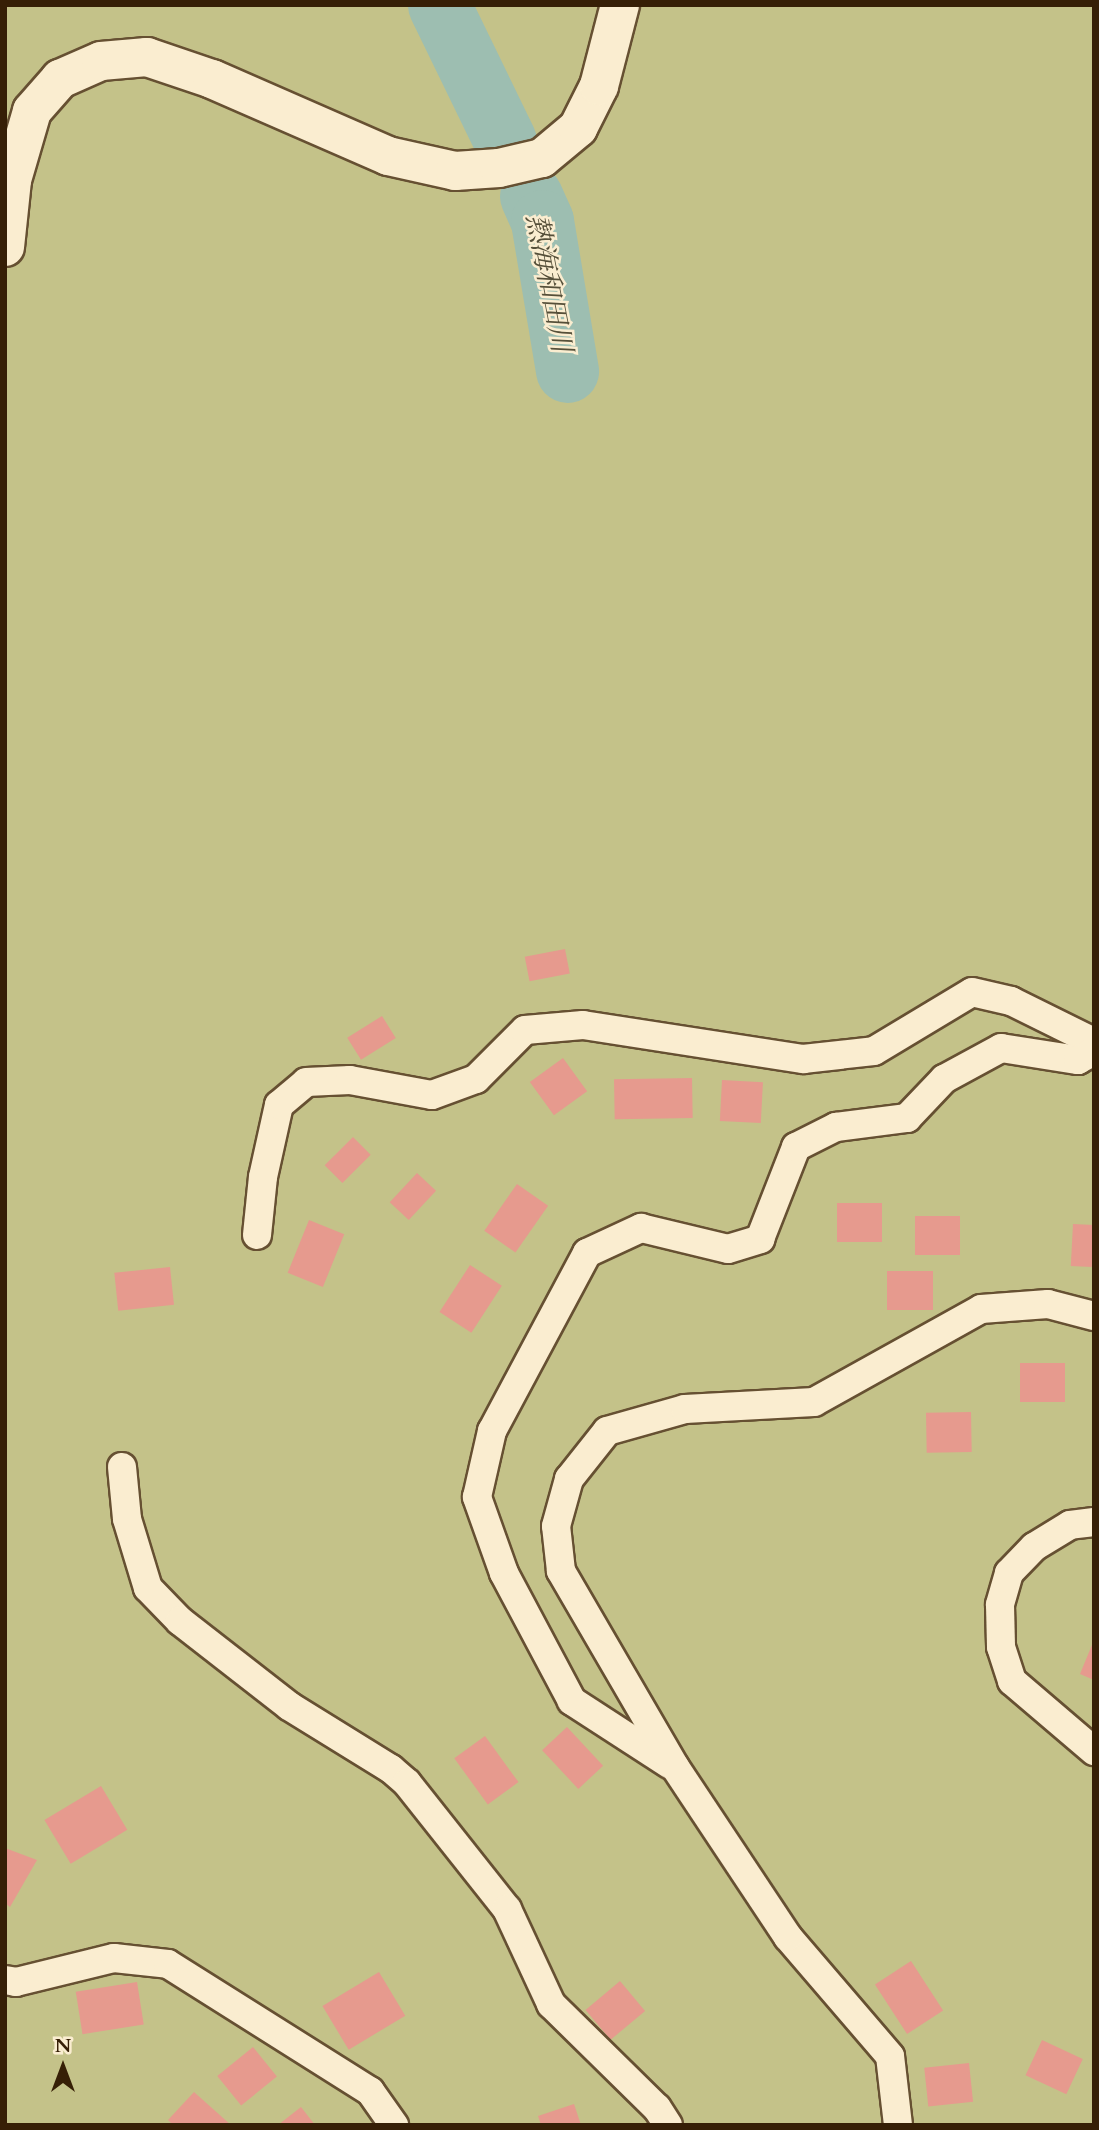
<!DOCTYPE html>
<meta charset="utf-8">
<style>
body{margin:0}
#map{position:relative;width:1099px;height:2130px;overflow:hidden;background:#f8e4b6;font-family:Cardo,"Noto Serif JP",serif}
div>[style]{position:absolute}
.green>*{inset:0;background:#c4c289;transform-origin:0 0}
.river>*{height:63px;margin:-31.5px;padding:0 31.5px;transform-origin:31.5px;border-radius:31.5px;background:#9dbeb1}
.building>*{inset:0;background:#e69a8e;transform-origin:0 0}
.roads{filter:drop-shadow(2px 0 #665032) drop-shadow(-2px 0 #665032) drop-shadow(0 2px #665032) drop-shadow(0 -2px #665032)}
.street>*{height:28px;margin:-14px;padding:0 14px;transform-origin:14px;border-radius:14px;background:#faedd0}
.secondary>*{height:38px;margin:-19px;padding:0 19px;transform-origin:19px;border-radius:19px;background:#faedd0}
span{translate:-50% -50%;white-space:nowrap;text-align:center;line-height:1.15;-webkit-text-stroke:5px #faedd0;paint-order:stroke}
.water-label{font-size:28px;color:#554f39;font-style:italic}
.frame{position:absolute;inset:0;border:7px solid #361f06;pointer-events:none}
.north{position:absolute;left:28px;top:2032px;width:70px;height:70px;-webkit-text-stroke:5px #faedd0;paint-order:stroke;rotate:0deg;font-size:19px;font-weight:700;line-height:28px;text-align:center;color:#361f06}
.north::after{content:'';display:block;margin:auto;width:24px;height:32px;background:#361f06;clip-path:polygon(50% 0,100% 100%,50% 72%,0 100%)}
</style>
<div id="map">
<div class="green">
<i style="left:5px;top:5px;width:1089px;height:2120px"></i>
</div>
<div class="river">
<i style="left:439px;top:5px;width:151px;rotate:64.1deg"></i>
<i style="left:531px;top:196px;width:27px;rotate:66deg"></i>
<i style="left:542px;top:221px;width:152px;rotate:80.5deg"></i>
</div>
<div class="building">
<i style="left:565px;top:949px;width:25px;height:41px;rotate:79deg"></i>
<i style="left:382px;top:1016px;width:26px;height:41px;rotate:58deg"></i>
<i style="left:563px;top:1058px;width:41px;height:41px;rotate:54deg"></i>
<i style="left:692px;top:1078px;width:40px;height:78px;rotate:89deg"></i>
<i style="left:722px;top:1080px;width:41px;height:41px;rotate:3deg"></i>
<i style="left:353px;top:1137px;width:25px;height:40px;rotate:45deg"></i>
<i style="left:417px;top:1173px;width:26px;height:40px;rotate:43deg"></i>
<i style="left:517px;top:1184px;width:38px;height:57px;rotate:35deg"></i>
<i style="left:837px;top:1203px;width:45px;height:39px"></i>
<i style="left:915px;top:1216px;width:45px;height:39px"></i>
<i style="left:309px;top:1220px;width:38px;height:57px;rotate:22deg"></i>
<i style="left:1073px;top:1224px;width:21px;height:42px;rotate:3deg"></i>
<i style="left:470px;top:1265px;width:38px;height:56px;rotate:33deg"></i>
<i style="left:170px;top:1267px;width:38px;height:56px;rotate:84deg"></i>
<i style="left:933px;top:1271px;width:39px;height:46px;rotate:90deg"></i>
<i style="left:1020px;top:1363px;width:45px;height:39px"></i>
<i style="left:971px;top:1412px;width:40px;height:45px;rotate:89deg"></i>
<i style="clip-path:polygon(1094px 1640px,1094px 1680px,1080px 1674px)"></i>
<i style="left:567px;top:1727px;width:53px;height:34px;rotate:47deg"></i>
<i style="left:485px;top:1736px;width:57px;height:38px;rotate:54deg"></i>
<i style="left:101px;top:1786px;width:51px;height:66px;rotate:59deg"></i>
<i style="clip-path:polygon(5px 1848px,37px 1860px,10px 1907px,5px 1903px)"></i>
<i style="left:911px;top:1961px;width:59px;height:43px;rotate:57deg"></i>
<i style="left:379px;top:1972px;width:51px;height:66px;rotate:59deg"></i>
<i style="left:620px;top:1981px;width:39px;height:45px;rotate:50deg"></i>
<i style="left:137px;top:1982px;width:43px;height:62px;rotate:81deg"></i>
<i style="left:1042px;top:2040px;width:45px;height:39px;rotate:25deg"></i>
<i style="left:253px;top:2047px;width:38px;height:46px;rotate:51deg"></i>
<i style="left:969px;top:2063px;width:39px;height:45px;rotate:84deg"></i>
<i style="clip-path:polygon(194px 2092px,231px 2125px,173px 2125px,168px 2120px)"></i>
<i style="clip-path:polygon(574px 2104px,581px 2125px,541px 2125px,538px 2116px)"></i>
<i style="clip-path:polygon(301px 2107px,315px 2125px,278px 2125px)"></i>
</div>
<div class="roads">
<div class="street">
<i style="left:257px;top:1235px;width:58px;rotate:-84.1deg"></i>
<i style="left:263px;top:1177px;width:74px;rotate:-77.5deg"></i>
<i style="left:279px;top:1105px;width:35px;rotate:-40deg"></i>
<i style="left:306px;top:1082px;width:44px;rotate:-2.6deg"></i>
<i style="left:350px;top:1080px;width:83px;rotate:10.4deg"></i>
<i style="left:432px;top:1095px;width:47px;rotate:-20deg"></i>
<i style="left:476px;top:1079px;width:69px;rotate:-45deg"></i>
<i style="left:525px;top:1030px;width:58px;rotate:-4.9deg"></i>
<i style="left:583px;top:1025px;width:223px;rotate:8.8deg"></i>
<i style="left:803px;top:1059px;width:71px;rotate:-6.4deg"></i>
<i style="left:874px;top:1051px;width:114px;rotate:-31deg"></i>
<i style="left:972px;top:992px;width:40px;rotate:13deg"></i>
<i style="left:1011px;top:1001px;width:93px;rotate:26.3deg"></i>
<i style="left:122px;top:1467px;width:52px;rotate:84.5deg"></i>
<i style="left:127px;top:1519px;width:72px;rotate:73.1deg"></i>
<i style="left:148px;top:1588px;width:46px;rotate:45.9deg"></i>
<i style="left:180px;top:1621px;width:138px;rotate:37.9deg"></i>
<i style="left:289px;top:1706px;width:120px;rotate:31.7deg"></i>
<i style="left:391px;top:1769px;width:21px;rotate:41deg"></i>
<i style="left:407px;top:1783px;width:161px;rotate:51.6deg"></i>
<i style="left:507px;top:1909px;width:105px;rotate:65.1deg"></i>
<i style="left:551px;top:2004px;width:148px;rotate:44.5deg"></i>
<i style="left:657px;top:2108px;width:20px;rotate:57deg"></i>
<i style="left:1094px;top:1522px;width:24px;rotate:173deg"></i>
<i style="left:1070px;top:1525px;width:42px;rotate:148.6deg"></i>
<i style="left:1034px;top:1547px;width:36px;rotate:134deg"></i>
<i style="left:1009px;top:1573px;width:33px;rotate:106deg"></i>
<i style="left:1000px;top:1605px;width:42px;rotate:88.6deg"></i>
<i style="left:1001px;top:1647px;width:36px;rotate:72deg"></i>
<i style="left:1012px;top:1681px;width:108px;rotate:40.5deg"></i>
<i style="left:669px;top:1764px;width:116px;rotate:-147deg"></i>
<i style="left:572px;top:1701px;width:145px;rotate:-118deg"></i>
<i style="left:504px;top:1573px;width:81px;rotate:-109.6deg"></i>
<i style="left:477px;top:1497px;width:68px;rotate:-77.2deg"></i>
<i style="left:492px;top:1431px;width:202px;rotate:-61.9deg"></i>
<i style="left:587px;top:1253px;width:60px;rotate:-24.8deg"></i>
<i style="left:641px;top:1228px;width:89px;rotate:13.6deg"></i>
<i style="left:728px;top:1249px;width:34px;rotate:-17deg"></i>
<i style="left:760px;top:1239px;width:99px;rotate:-68.6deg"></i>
<i style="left:796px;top:1147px;width:45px;rotate:-26.6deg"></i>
<i style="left:836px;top:1127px;width:72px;rotate:-7.2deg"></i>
<i style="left:907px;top:1118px;width:54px;rotate:-46.5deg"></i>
<i style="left:944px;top:1079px;width:65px;rotate:-28.5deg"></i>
<i style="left:1001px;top:1048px;width:78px;rotate:8.9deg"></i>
<i style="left:1078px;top:1060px;width:18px;rotate:-29deg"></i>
<i style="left:5px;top:1980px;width:11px;rotate:10deg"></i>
<i style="left:16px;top:1982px;width:101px;rotate:-13.8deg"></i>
<i style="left:114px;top:1958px;width:54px;rotate:6.3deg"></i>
<i style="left:168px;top:1964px;width:239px;rotate:32.2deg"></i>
<i style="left:370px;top:2091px;width:42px;rotate:54.8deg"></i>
<i style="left:898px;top:2125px;width:69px;rotate:-96.6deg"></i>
<i style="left:890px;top:2056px;width:157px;rotate:-130.6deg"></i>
<i style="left:788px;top:1937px;width:204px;rotate:-123.6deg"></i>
<i style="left:675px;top:1767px;width:227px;rotate:-120.2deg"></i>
<i style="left:561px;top:1571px;width:45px;rotate:-96.3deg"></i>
<i style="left:556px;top:1526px;width:49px;rotate:-74.5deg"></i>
<i style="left:569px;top:1479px;width:61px;rotate:-51.6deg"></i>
<i style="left:607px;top:1431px;width:81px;rotate:-15.8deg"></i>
<i style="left:685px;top:1409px;width:129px;rotate:-3.1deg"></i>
<i style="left:814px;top:1402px;width:191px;rotate:-29.1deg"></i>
<i style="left:981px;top:1309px;width:67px;rotate:-4.3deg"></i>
<i style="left:1048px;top:1304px;width:48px;rotate:14.6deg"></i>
</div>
<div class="secondary">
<i style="left:5px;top:247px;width:67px;rotate:-84deg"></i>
<i style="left:12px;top:180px;width:72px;rotate:-73.8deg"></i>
<i style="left:32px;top:111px;width:43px;rotate:-48.8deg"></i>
<i style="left:60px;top:79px;width:45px;rotate:-23.7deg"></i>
<i style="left:101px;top:61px;width:46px;rotate:-5deg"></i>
<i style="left:147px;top:57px;width:69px;rotate:18.7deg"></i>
<i style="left:212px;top:79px;width:192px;rotate:23.6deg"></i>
<i style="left:388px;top:156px;width:69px;rotate:12.6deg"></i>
<i style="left:455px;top:171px;width:44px;rotate:-3.9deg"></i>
<i style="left:499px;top:168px;width:44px;rotate:-13.1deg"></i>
<i style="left:542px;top:158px;width:47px;rotate:-39.8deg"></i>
<i style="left:578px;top:128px;width:47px;rotate:-63.4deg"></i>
<i style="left:599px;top:86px;width:84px;rotate:-75.5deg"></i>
</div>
</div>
<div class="water-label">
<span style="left:549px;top:283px;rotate:79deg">熱海和田川</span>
</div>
<div class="frame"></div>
<div class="north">N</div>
</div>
